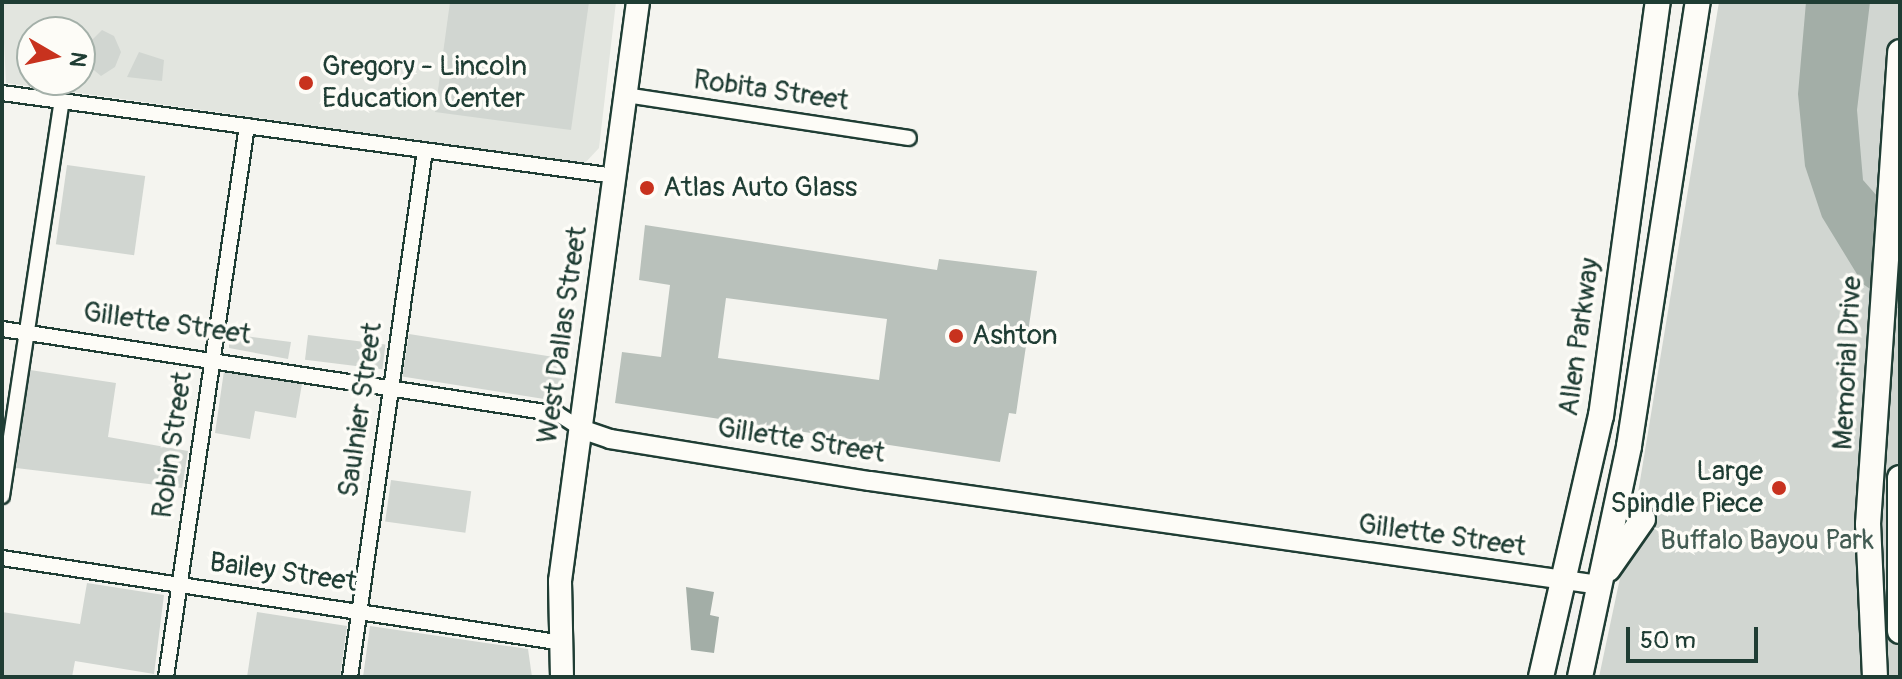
<!DOCTYPE html>
<style>
body{margin:0}
#map{position:relative;width:1902px;height:679px;overflow:hidden;background:#f4f4ef;font-family:Pangolin,sans-serif}
div>[style]{position:absolute}
.built>*{inset:0;background:#e2e5df}
.green>*{inset:0;background:#d1d6d1;transform-origin:0 0}
.water>*{inset:0;background:#a3aea7}
.building>*{inset:0;background:#b9c1bb}
.roads{filter:drop-shadow(2px 0 #1f3d34) drop-shadow(-2px 0 #1f3d34) drop-shadow(0 2px #1f3d34) drop-shadow(0 -2px #1f3d34)}
.minor>*{height:14px;margin:-7px;padding:0 7px;transform-origin:7px;border-radius:7px;background:#fdfcf7}
.tertiary>*{height:18px;margin:-9px;padding:0 9px;transform-origin:9px;border-radius:9px;background:#fdfcf7}
.secondary>*{height:22px;margin:-11px;padding:0 11px;transform-origin:11px;border-radius:11px;background:#fdfcf7}
.primary>*{height:24px;margin:-12px;padding:0 12px;transform-origin:12px;border-radius:12px;background:#fdfcf7}
.dots>*{width:22px;height:22px;translate:-50% -50%;box-sizing:border-box;border:4px solid #fdfcf7;border-radius:50%}
span{translate:-50% -50%;white-space:nowrap;text-align:center;line-height:1.15;-webkit-text-stroke:7px #fdfcf7;paint-order:stroke}
.poi-label{font-size:28px;color:#1f3d34}
.left{translate:0 -50%;text-align:left}
.right{translate:-100% -50%;text-align:right}
.street-label{font-size:28px;color:#1f3d34}
.park-label{font-size:28px;color:#435c53}
.frame{position:absolute;inset:0;border:4px solid #1f3d34;pointer-events:none}
.north{position:absolute;left:16px;top:16px;width:80px;height:80px;box-sizing:border-box;background:#fdfcf7;border:2px solid #a4b0a9;border-radius:50%;rotate:99deg;font-size:22px;font-weight:700;line-height:32px;text-align:center;color:#1f3d34}
.north::after{content:'';display:block;margin:auto;width:28px;height:36px;background:#c8321e;clip-path:polygon(50% 0,100% 100%,50% 72%,0 100%)}
.scale{position:absolute;left:1626px;top:627px;width:132px;height:36px;box-sizing:border-box;border:4px solid #1f3d34;border-top:0;padding-left:10px;font-size:24px;line-height:28px;white-space:nowrap;color:#1f3d34;-webkit-text-stroke:6px #fdfcf7;paint-order:stroke}
</style>
<div id="map">
<div class="built">
<i style="clip-path:polygon(evenodd,2px 2px,616px 2px,599px 148px,585px 163px,6px 83px,2px 2px,32px 32px,80px 32px,80px 80px,32px 80px,32px 32px)"></i>
</div>
<div class="green">
<i style="clip-path:polygon(450px 2px,589px 2px,571px 130px,435px 112px)"></i>
<i style="clip-path:polygon(1719px 2px,1900px 2px,1900px 677px,1599px 677px,1638px 493px)"></i>
<i style="clip-path:polygon(102px 30px,114px 36px,121px 52px,115px 67px,101px 76px,89px 66px,92px 40px)"></i>
<i style="clip-path:polygon(139px 52px,164px 60px,162px 81px,127px 77px)"></i>
<i style="left:67px;top:165px;width:79px;height:80px;rotate:8deg"></i>
<i style="clip-path:polygon(229px 334px,291px 342px,288px 359px,229px 348px)"></i>
<i style="left:409px;top:334px;width:158px;height:43px;rotate:9deg"></i>
<i style="left:308px;top:335px;width:78px;height:25px;rotate:7deg"></i>
<i style="clip-path:polygon(30px 370px,116px 383px,108px 437px,188px 451px,182px 488px,16px 468px)"></i>
<i style="clip-path:polygon(224px 371px,302px 384px,296px 418px,255px 411px,250px 439px,215px 433px)"></i>
<i style="left:391px;top:480px;width:81px;height:42px;rotate:8deg"></i>
<i style="clip-path:polygon(87px 583px,164px 595px,154px 674px,75px 661px,72px 677px,2px 677px,2px 612px,80px 624px)"></i>
<i style="clip-path:polygon(257px 612px,347px 626px,340px 677px,247px 677px)"></i>
<i style="clip-path:polygon(370px 626px,528px 649px,532px 677px,363px 677px)"></i>
</div>
<div class="water">
<i style="clip-path:polygon(1806px 2px,1870px 2px,1857px 110px,1863px 180px,1900px 222px,1900px 310px,1863px 284px,1822px 217px,1805px 166px,1798px 94px)"></i>
<i style="clip-path:polygon(686px 587px,714px 592px,710px 615px,719px 617px,714px 653px,691px 650px)"></i>
</div>
<div class="building">
<i style="clip-path:polygon(evenodd,645px 225px,937px 270px,939px 259px,1037px 271px,1016px 414px,1009px 413px,1000px 462px,615px 403px,622px 352px,661px 357px,670px 285px,639px 280px,645px 225px,726px 298px,887px 319px,879px 380px,718px 358px,726px 298px)"></i>
</div>
<div class="roads">
<div class="minor">
<i style="left:2px;top:93px;width:619px;rotate:7.71deg"></i>
<i style="left:625px;top:95px;width:287px;rotate:8.6deg"></i>
<i style="left:2px;top:329px;width:562px;rotate:8.69deg"></i>
<i style="left:558px;top:414px;width:27px;rotate:33deg"></i>
<i style="left:2px;top:496px;width:400px;rotate:-81.4deg"></i>
<i style="left:2px;top:558px;width:561px;rotate:8.61deg"></i>
<i style="left:166px;top:677px;width:557px;rotate:-81.64deg"></i>
<i style="left:350px;top:677px;width:532px;rotate:-81.9deg"></i>
</div>
<div class="tertiary">
<i style="left:581px;top:429px;width:31px;rotate:19deg"></i>
<i style="left:610px;top:439px;width:263px;rotate:9.2deg"></i>
<i style="left:870px;top:481px;width:736px;rotate:8.12deg"></i>
</div>
<div class="secondary">
<i style="left:562px;top:677px;width:96px;rotate:-91.2deg"></i>
<i style="left:560px;top:581px;width:584px;rotate:-82.33deg"></i>
</div>
<div class="primary">
<i style="left:1900px;top:478px;width:153px;rotate:90deg"></i>
<i style="left:1608px;top:569px;width:61px;rotate:-55deg"></i>
<i style="left:1541px;top:677px;width:268px;rotate:-77.1deg"></i>
<i style="left:1601px;top:416px;width:418px;rotate:-82.2deg"></i>
<i style="left:1580px;top:677px;width:236px;rotate:-78deg"></i>
<i style="left:1629px;top:446px;width:449px;rotate:-81.2deg"></i>
<i style="left:1875px;top:677px;width:153px;rotate:-92.6deg"></i>
<i style="left:1868px;top:524px;width:473px;rotate:-86.1deg"></i>
</div>
</div>
<div class="dots">
<i style="left:306px;top:83px;background:#c8321e"></i>
<i style="left:647px;top:188px;background:#c8321e"></i>
<i style="left:956px;top:336px;background:#c8321e"></i>
<i style="left:1779px;top:488px;background:#c8321e"></i>
</div>
<div class="poi-label">
<span class="left" style="left:322px;top:83px">Gregory - Lincoln<br>Education Center</span>
<span class="left" style="left:663px;top:188px">Atlas Auto Glass</span>
<span class="left" style="left:972px;top:336px">Ashton</span>
<span class="right" style="left:1763px;top:488px">Large<br>Spindle Piece</span>
</div>
<div class="street-label">
<span style="left:771px;top:91px;rotate:8deg">Robita Street</span>
<span style="left:167px;top:324px;rotate:8deg">Gillette Street</span>
<span style="left:563px;top:335px;rotate:-82deg">West Dallas Street</span>
<span style="left:1580px;top:337px;rotate:-82deg">Allen Parkway</span>
<span style="left:1848px;top:363px;rotate:-87deg">Memorial Drive</span>
<span style="left:361px;top:410px;rotate:-82deg">Saulnier Street</span>
<span style="left:801px;top:441px;rotate:9deg">Gillette Street</span>
<span style="left:173px;top:445px;rotate:-82deg">Robin Street</span>
<span style="left:1442px;top:536px;rotate:8deg">Gillette Street</span>
<span style="left:283px;top:573px;rotate:8deg">Bailey Street</span>
</div>
<div class="park-label">
<span style="left:1767px;top:541px">Buffalo Bayou Park</span>
</div>
<div class="frame"></div>
<div class="north">N</div>
<div class="scale">50 m</div>
</div>
